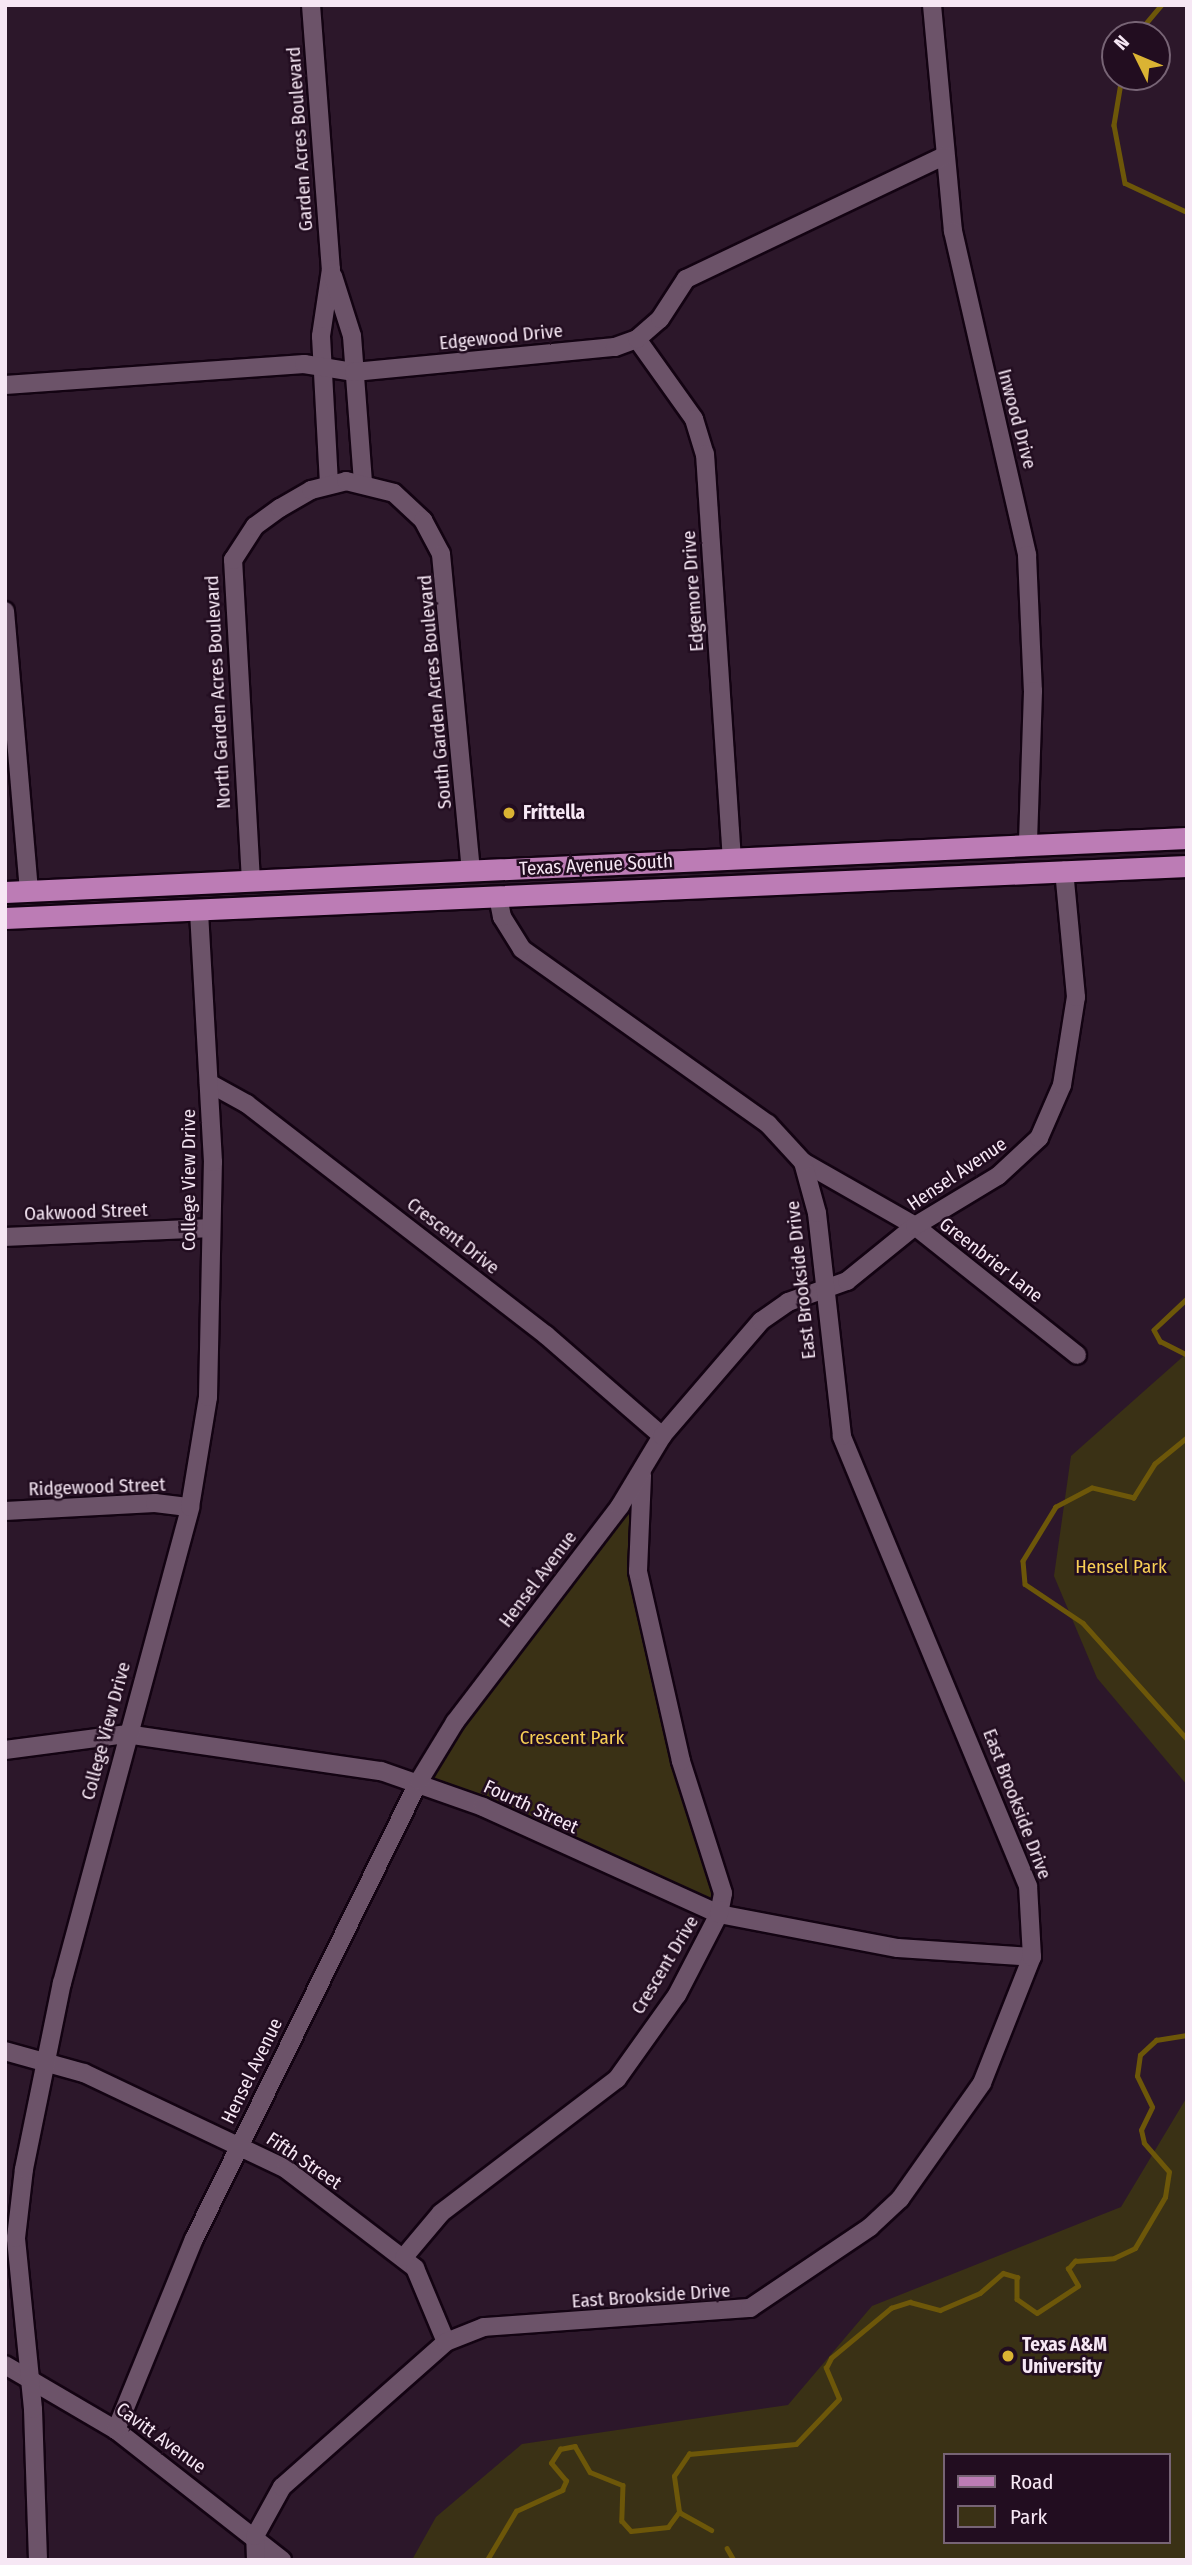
<!DOCTYPE html>
<style>
body{margin:0}
#map{position:relative;width:1192px;height:2565px;overflow:hidden;background:#2c172a;font-family:"Fira Sans Condensed",sans-serif}
div>[style]{position:absolute}
.green>*{inset:0;background:#3a3115}
.stream>*{height:4.5px;margin:-2.25px;padding:0 2.25px;transform-origin:2.25px;border-radius:2.25px;background:#6d5709}
.roads{filter:drop-shadow(2px 0 #130312) drop-shadow(-2px 0 #130312) drop-shadow(0 2px #130312) drop-shadow(0 -2px #130312)}
.street>*{height:18px;margin:-9px;padding:0 9px;transform-origin:9px;border-radius:9px;background:#6c5369}
.primary>*{height:21px;margin:-10.5px;padding:0 10.5px;transform-origin:10.5px;border-radius:10.5px;background:#bc7cb5}
.dots>*{width:19px;height:19px;translate:-50% -50%;box-sizing:border-box;border:4px solid #220d20;border-radius:50%}
span{translate:-50% -50%;white-space:nowrap;text-align:center;line-height:1.15;-webkit-text-stroke:5px #220d20;paint-order:stroke}
.street-label{font-size:19px;color:#f6e7f4}
.poi-label{font-size:19px;color:#f6e7f4;font-weight:700}
.left{translate:0 -50%;text-align:left}
.park-label{font-size:19px;color:#f7cf55}
.frame{position:absolute;inset:0;border:7px solid #f6e7f4;pointer-events:none}
.legend{position:absolute;left:943px;top:2453px;width:228px;height:91px;box-sizing:border-box;background:#220d20;border:2px solid #776475;margin:0;padding:9px 12px;list-style:none;font-size:21px;color:#f6e7f4}
.legend li{display:flex;align-items:center;gap:14px;height:35px}
.legend b{width:35px;border:2px solid #776475}
.north{position:absolute;left:1101px;top:21px;width:70px;height:70px;box-sizing:border-box;background:#220d20;border:2px solid #776475;border-radius:50%;rotate:313deg;font-size:19px;font-weight:700;line-height:28px;text-align:center;color:#f6e7f4}
.north::after{content:'';display:block;margin:auto;width:24px;height:32px;background:#dab333;clip-path:polygon(50% 0,100% 100%,50% 72%,0 100%)}
</style>
<div id="map">
<div class="green">
<i style="clip-path:polygon(1187px 1353px,1187px 1785px,1097px 1678px,1054px 1576px,1071px 1456px)"></i>
<i style="clip-path:polygon(643px 1470px,638px 1571px,707px 1839px,719px 1914px,419px 1781px)"></i>
<i style="clip-path:polygon(evenodd,1187px 2097px,1187px 2560px,412px 2560px,436px 2517px,522px 2444px,788px 2405px,872px 2306px,1121px 2207px,1187px 2097px,945px 2455px,1169px 2455px,1169px 2542px,945px 2542px,945px 2455px)"></i>
</div>
<div class="stream">
<i style="left:1136px;top:35px;width:39px;rotate:-50deg"></i>
<i style="left:1122px;top:77px;width:49px;rotate:99.5deg"></i>
<i style="left:1114px;top:125px;width:59px;rotate:79.3deg"></i>
<i style="left:1125px;top:183px;width:68px;rotate:25.1deg"></i>
<i style="left:1187px;top:1299px;width:45px;rotate:136.8deg"></i>
<i style="left:1154px;top:1330px;width:13px;rotate:61deg"></i>
<i style="left:1160px;top:1341px;width:30px;rotate:27deg"></i>
<i style="left:1187px;top:1438px;width:41px;rotate:140.9deg"></i>
<i style="left:1155px;top:1464px;width:40px;rotate:122deg"></i>
<i style="left:1134px;top:1498px;width:43px;rotate:-166.6deg"></i>
<i style="left:1092px;top:1488px;width:41px;rotate:152.2deg"></i>
<i style="left:1056px;top:1507px;width:63px;rotate:121.4deg"></i>
<i style="left:1023px;top:1561px;width:23px;rotate:85deg"></i>
<i style="left:1025px;top:1584px;width:70px;rotate:33.9deg"></i>
<i style="left:1083px;top:1623px;width:156px;rotate:48.1deg"></i>
<i style="left:679px;top:2512px;width:37px;rotate:29deg"></i>
<i style="left:727px;top:2548px;width:14px;rotate:60deg"></i>
<i style="left:487px;top:2560px;width:57px;rotate:-59.4deg"></i>
<i style="left:516px;top:2511px;width:51px;rotate:-24.5deg"></i>
<i style="left:562px;top:2490px;width:10px;rotate:-66deg"></i>
<i style="left:566px;top:2481px;width:23px;rotate:-130deg"></i>
<i style="left:551px;top:2463px;width:17px;rotate:-57deg"></i>
<i style="left:560px;top:2449px;width:15px;rotate:-11deg"></i>
<i style="left:575px;top:2446px;width:30px;rotate:60deg"></i>
<i style="left:590px;top:2472px;width:35px;rotate:22deg"></i>
<i style="left:623px;top:2485px;width:36px;rotate:92deg"></i>
<i style="left:622px;top:2521px;width:13px;rotate:48deg"></i>
<i style="left:631px;top:2531px;width:37px;rotate:-6deg"></i>
<i style="left:668px;top:2527px;width:19px;rotate:-54deg"></i>
<i style="left:679px;top:2512px;width:36px;rotate:-98deg"></i>
<i style="left:674px;top:2476px;width:27px;rotate:-56deg"></i>
<i style="left:689px;top:2454px;width:107px;rotate:-5.3deg"></i>
<i style="left:796px;top:2444px;width:62px;rotate:-46.3deg"></i>
<i style="left:839px;top:2399px;width:34px;rotate:-113deg"></i>
<i style="left:826px;top:2368px;width:11px;rotate:-63deg"></i>
<i style="left:831px;top:2358px;width:78px;rotate:-39.8deg"></i>
<i style="left:891px;top:2308px;width:20px;rotate:-18deg"></i>
<i style="left:910px;top:2302px;width:31px;rotate:15deg"></i>
<i style="left:940px;top:2310px;width:43px;rotate:-23deg"></i>
<i style="left:980px;top:2293px;width:30px;rotate:-41deg"></i>
<i style="left:1003px;top:2273px;width:15px;rotate:16deg"></i>
<i style="left:1017px;top:2277px;width:22px;rotate:90deg"></i>
<i style="left:1017px;top:2299px;width:24px;rotate:35deg"></i>
<i style="left:1037px;top:2313px;width:49px;rotate:-33.4deg"></i>
<i style="left:1078px;top:2286px;width:20px;rotate:-120deg"></i>
<i style="left:1068px;top:2269px;width:11px;rotate:-49deg"></i>
<i style="left:1075px;top:2261px;width:39px;rotate:-4deg"></i>
<i style="left:1114px;top:2258px;width:23px;rotate:-25deg"></i>
<i style="left:1135px;top:2248px;width:59px;rotate:-59.5deg"></i>
<i style="left:1165px;top:2197px;width:25px;rotate:-81deg"></i>
<i style="left:1169px;top:2172px;width:38px;rotate:-131deg"></i>
<i style="left:1144px;top:2143px;width:13px;rotate:-103deg"></i>
<i style="left:1141px;top:2130px;width:25px;rotate:-64deg"></i>
<i style="left:1152px;top:2107px;width:34px;rotate:-116deg"></i>
<i style="left:1137px;top:2076px;width:21px;rotate:-82deg"></i>
<i style="left:1140px;top:2055px;width:22px;rotate:-43deg"></i>
<i style="left:1156px;top:2040px;width:31px;rotate:-9deg"></i>
</div>
<div class="roads">
<div class="street">
<i style="left:311px;top:5px;width:265px;rotate:85.7deg"></i>
<i style="left:331px;top:269px;width:68px;rotate:98.5deg"></i>
<i style="left:321px;top:336px;width:148px;rotate:86.9deg"></i>
<i style="left:932px;top:5px;width:227px;rotate:84.7deg"></i>
<i style="left:953px;top:231px;width:332px;rotate:77.1deg"></i>
<i style="left:1027px;top:555px;width:136px;rotate:87.5deg"></i>
<i style="left:1033px;top:691px;width:154px;rotate:91.9deg"></i>
<i style="left:333px;top:276px;width:63px;rotate:72.4deg"></i>
<i style="left:352px;top:336px;width:148px;rotate:85.7deg"></i>
<i style="left:637px;top:339px;width:98px;rotate:54.5deg"></i>
<i style="left:694px;top:419px;width:37px;rotate:73deg"></i>
<i style="left:705px;top:454px;width:406px;rotate:86.2deg"></i>
<i style="left:5px;top:385px;width:300px;rotate:-4deg"></i>
<i style="left:304px;top:364px;width:51px;rotate:9.1deg"></i>
<i style="left:354px;top:372px;width:262px;rotate:-5.5deg"></i>
<i style="left:615px;top:347px;width:23px;rotate:-20deg"></i>
<i style="left:637px;top:339px;width:30px;rotate:-41deg"></i>
<i style="left:660px;top:319px;width:48px;rotate:-57deg"></i>
<i style="left:686px;top:279px;width:286px;rotate:-25.5deg"></i>
<i style="left:5px;top:611px;width:281px;rotate:85.1deg"></i>
<i style="left:251px;top:881px;width:322px;rotate:-93.2deg"></i>
<i style="left:233px;top:560px;width:40px;rotate:-57.1deg"></i>
<i style="left:255px;top:526px;width:31px;rotate:-36deg"></i>
<i style="left:280px;top:508px;width:36px;rotate:-30deg"></i>
<i style="left:311px;top:490px;width:36px;rotate:-14deg"></i>
<i style="left:346px;top:481px;width:49px;rotate:14deg"></i>
<i style="left:394px;top:493px;width:40px;rotate:43deg"></i>
<i style="left:423px;top:520px;width:38px;rotate:62deg"></i>
<i style="left:441px;top:554px;width:317px;rotate:84.6deg"></i>
<i style="left:209px;top:1083px;width:43px;rotate:28.9deg"></i>
<i style="left:247px;top:1104px;width:378px;rotate:37.7deg"></i>
<i style="left:546px;top:1335px;width:154px;rotate:41deg"></i>
<i style="left:803px;top:1162px;width:129px;rotate:29.7deg"></i>
<i style="left:915px;top:1226px;width:207px;rotate:38.5deg"></i>
<i style="left:5px;top:1237px;width:205px;rotate:-2.5deg"></i>
<i style="left:5px;top:1511px;width:150px;rotate:-3.1deg"></i>
<i style="left:155px;top:1503px;width:35px;rotate:7deg"></i>
<i style="left:5px;top:1750px;width:122px;rotate:-7.5deg"></i>
<i style="left:126px;top:1734px;width:258px;rotate:8.3deg"></i>
<i style="left:381px;top:1771px;width:108px;rotate:19.4deg"></i>
<i style="left:483px;top:1807px;width:259px;rotate:24.4deg"></i>
<i style="left:719px;top:1914px;width:182px;rotate:10.8deg"></i>
<i style="left:898px;top:1948px;width:134px;rotate:3.8deg"></i>
<i style="left:5px;top:2051px;width:82px;rotate:15.6deg"></i>
<i style="left:84px;top:2073px;width:224px;rotate:25.4deg"></i>
<i style="left:286px;top:2169px;width:163px;rotate:37.5deg"></i>
<i style="left:415px;top:2268px;width:80px;rotate:67.3deg"></i>
<i style="left:404px;top:2257px;width:57px;rotate:-49.9deg"></i>
<i style="left:441px;top:2213px;width:221px;rotate:-37.3deg"></i>
<i style="left:617px;top:2079px;width:103px;rotate:-54.5deg"></i>
<i style="left:677px;top:1995px;width:91px;rotate:-62.6deg"></i>
<i style="left:719px;top:1914px;width:21px;rotate:-79deg"></i>
<i style="left:723px;top:1893px;width:139px;rotate:-107.7deg"></i>
<i style="left:681px;top:1761px;width:195px;rotate:-102.8deg"></i>
<i style="left:638px;top:1571px;width:96px;rotate:-87.6deg"></i>
<i style="left:5px;top:2365px;width:129px;rotate:30.4deg"></i>
<i style="left:116px;top:2430px;width:211px;rotate:38.1deg"></i>
<i style="left:116px;top:2430px;width:206px;rotate:-67.8deg"></i>
<i style="left:194px;top:2239px;width:510px;rotate:-63.84deg"></i>
<i style="left:419px;top:1781px;width:69px;rotate:-58.6deg"></i>
<i style="left:455px;top:1722px;width:272px;rotate:-52.6deg"></i>
<i style="left:620px;top:1506px;width:82px;rotate:-59deg"></i>
<i style="left:662px;top:1436px;width:152px;rotate:-49.3deg"></i>
<i style="left:761px;top:1321px;width:33px;rotate:-35deg"></i>
<i style="left:788px;top:1302px;width:63px;rotate:-19.6deg"></i>
<i style="left:847px;top:1281px;width:87px;rotate:-39deg"></i>
<i style="left:915px;top:1226px;width:97px;rotate:-31.1deg"></i>
<i style="left:998px;top:1176px;width:56px;rotate:-42.8deg"></i>
<i style="left:1039px;top:1138px;width:58px;rotate:-66.5deg"></i>
<i style="left:1062px;top:1085px;width:89px;rotate:-81deg"></i>
<i style="left:1076px;top:997px;width:127px;rotate:-95.4deg"></i>
<i style="left:38px;top:2560px;width:151px;rotate:-91.9deg"></i>
<i style="left:33px;top:2409px;width:172px;rotate:-95.7deg"></i>
<i style="left:16px;top:2238px;width:69px;rotate:-83.4deg"></i>
<i style="left:24px;top:2169px;width:190px;rotate:-78.5deg"></i>
<i style="left:62px;top:1983px;width:493px;rotate:-74.9deg"></i>
<i style="left:190px;top:1507px;width:111px;rotate:-80.7deg"></i>
<i style="left:208px;top:1397px;width:235px;rotate:-88.8deg"></i>
<i style="left:213px;top:1162px;width:252px;rotate:-93.2deg"></i>
<i style="left:256px;top:2560px;width:24px;rotate:-92deg"></i>
<i style="left:255px;top:2536px;width:56px;rotate:-61.1deg"></i>
<i style="left:282px;top:2487px;width:219px;rotate:-41.5deg"></i>
<i style="left:446px;top:2342px;width:41px;rotate:-21.5deg"></i>
<i style="left:484px;top:2327px;width:267px;rotate:-4.1deg"></i>
<i style="left:750px;top:2308px;width:145px;rotate:-34deg"></i>
<i style="left:870px;top:2227px;width:41px;rotate:-43deg"></i>
<i style="left:900px;top:2199px;width:142px;rotate:-54.7deg"></i>
<i style="left:982px;top:2083px;width:136px;rotate:-68.4deg"></i>
<i style="left:1032px;top:1957px;width:71px;rotate:-93.2deg"></i>
<i style="left:1028px;top:1886px;width:487px;rotate:-112.5deg"></i>
<i style="left:842px;top:1436px;width:224px;rotate:-96.4deg"></i>
<i style="left:817px;top:1213px;width:53px;rotate:-105.4deg"></i>
<i style="left:803px;top:1162px;width:52px;rotate:-132.6deg"></i>
<i style="left:768px;top:1124px;width:302px;rotate:-144.6deg"></i>
<i style="left:522px;top:949px;width:38px;rotate:-122deg"></i>
<i style="left:502px;top:917px;width:21px;rotate:-101deg"></i>
</div>
<div class="primary">
<i style="left:5px;top:892px;width:1183px;rotate:-2.62deg"></i>
<i style="left:5px;top:918px;width:1183px;rotate:-2.52deg"></i>
</div>
</div>
<div class="dots">
<i style="left:509px;top:813px;background:#dab333"></i>
<i style="left:1008px;top:2356px;background:#dab333"></i>
</div>
<div class="street-label">
<span style="left:300px;top:139px;rotate:-94deg">Garden Acres Boulevard</span>
<span style="left:501px;top:337px;rotate:-6deg">Edgewood Drive</span>
<span style="left:1017px;top:419px;rotate:75deg">Inwood Drive</span>
<span style="left:693px;top:591px;rotate:-94deg">Edgemore Drive</span>
<span style="left:218px;top:692px;rotate:-93deg">North Garden Acres Boulevard</span>
<span style="left:435px;top:692px;rotate:-95deg">South Garden Acres Boulevard</span>
<span style="left:596px;top:865px;rotate:-3deg">Texas Avenue South</span>
<span style="left:957px;top:1174px;rotate:-34deg">Hensel Avenue</span>
<span style="left:189px;top:1180px;rotate:-90deg">College View Drive</span>
<span style="left:86px;top:1212px;rotate:-2deg">Oakwood Street</span>
<span style="left:453px;top:1236px;rotate:38deg">Crescent Drive</span>
<span style="left:991px;top:1260px;rotate:38deg">Greenbrier Lane</span>
<span style="left:801px;top:1280px;rotate:-96deg">East Brookside Drive</span>
<span style="left:97px;top:1487px;rotate:-2deg">Ridgewood Street</span>
<span style="left:538px;top:1579px;rotate:-53deg">Hensel Avenue</span>
<span style="left:106px;top:1731px;rotate:-75deg">College View Drive</span>
<span style="left:1017px;top:1804px;rotate:69deg">East Brookside Drive</span>
<span style="left:531px;top:1807px;rotate:25deg">Fourth Street</span>
<span style="left:665px;top:1965px;rotate:-59deg">Crescent Drive</span>
<span style="left:252px;top:2071px;rotate:-64deg">Hensel Avenue</span>
<span style="left:304px;top:2161px;rotate:34deg">Fifth Street</span>
<span style="left:651px;top:2296px;rotate:-4deg">East Brookside Drive</span>
<span style="left:161px;top:2438px;rotate:36deg">Cavitt Avenue</span>
</div>
<div class="poi-label">
<span class="left" style="left:523px;top:813px">Frittella</span>
<span class="left" style="left:1022px;top:2356px">Texas A&amp;M<br>University</span>
</div>
<div class="park-label">
<span style="left:1121px;top:1567px">Hensel Park</span>
<span style="left:572px;top:1738px">Crescent Park</span>
</div>
<div class="frame"></div>
<ul class="legend">
<li><b style="height:9px;background:#bc7cb5"></b>Road</li>
<li><b style="height:19px;background:#3a3115"></b>Park</li>
</ul>
<div class="north">N</div>
</div>
